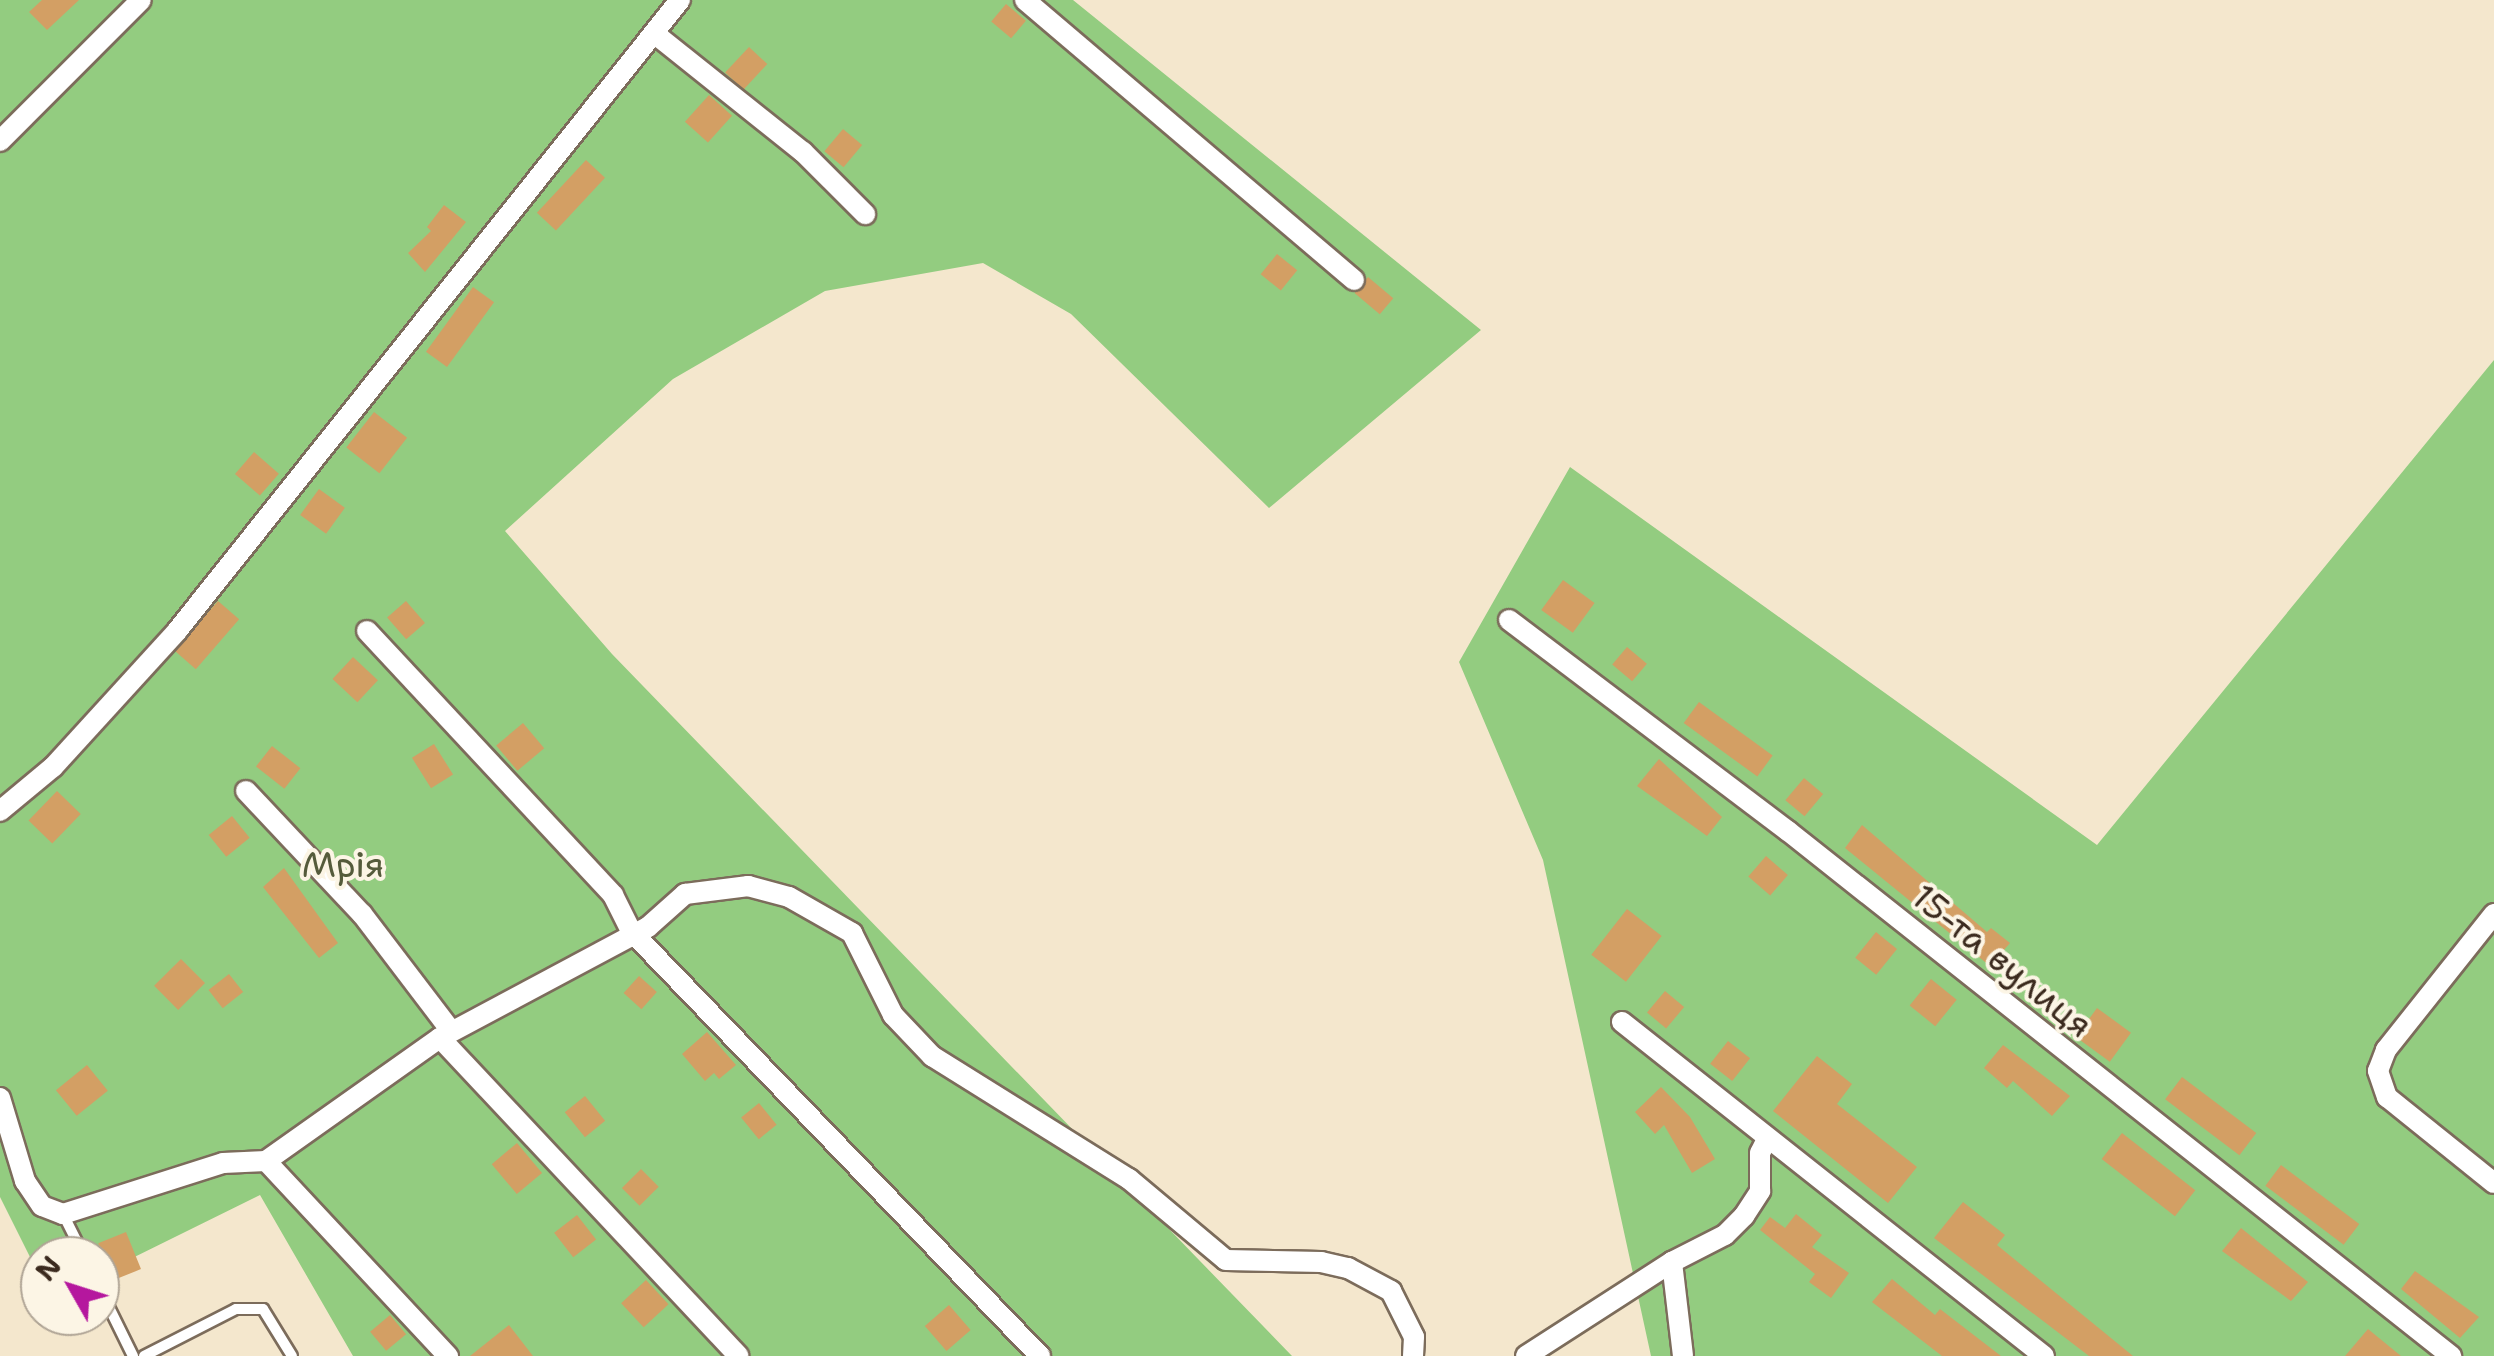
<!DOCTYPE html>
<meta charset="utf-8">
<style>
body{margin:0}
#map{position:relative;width:2494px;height:1356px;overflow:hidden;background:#f4e7cd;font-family:"Shantell Sans",sans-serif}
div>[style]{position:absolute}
.green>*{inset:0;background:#93cc80}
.building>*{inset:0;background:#d39f64;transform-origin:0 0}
.roads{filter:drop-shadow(2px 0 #7c6c5b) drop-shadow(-2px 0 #7c6c5b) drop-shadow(0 2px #7c6c5b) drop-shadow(0 -2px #7c6c5b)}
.service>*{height:10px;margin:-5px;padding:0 5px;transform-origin:5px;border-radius:5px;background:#fff}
.minor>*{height:20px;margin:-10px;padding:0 10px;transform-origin:10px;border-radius:10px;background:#fff}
span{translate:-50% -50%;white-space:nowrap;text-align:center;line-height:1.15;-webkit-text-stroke:8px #fcf5e5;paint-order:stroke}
.park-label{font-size:35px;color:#555b3b}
.street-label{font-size:35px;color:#3b2a1e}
.north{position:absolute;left:20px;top:1236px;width:100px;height:100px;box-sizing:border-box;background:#fcf5e5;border:2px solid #afa495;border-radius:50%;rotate:309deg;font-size:28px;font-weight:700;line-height:40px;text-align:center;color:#3b2a1e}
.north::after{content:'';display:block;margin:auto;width:35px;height:45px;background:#b5179e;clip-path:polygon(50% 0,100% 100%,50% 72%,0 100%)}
</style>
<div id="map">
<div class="green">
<i style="clip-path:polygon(0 0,1073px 0,1481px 330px,1269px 508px,1071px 314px,983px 263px,825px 291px,673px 379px,505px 531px,612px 654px,1292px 1356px,353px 1356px,260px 1195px,100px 1274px,100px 1256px,40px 1256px,40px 1277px,0 1197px)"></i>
<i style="clip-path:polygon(2494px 360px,2494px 1356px,1651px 1356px,1543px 860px,1459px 662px,1570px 467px,2097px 845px)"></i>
</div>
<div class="building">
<i style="clip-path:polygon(42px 0,79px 0,47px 30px,29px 12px)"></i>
<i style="left:1006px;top:4px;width:26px;height:23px;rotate:40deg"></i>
<i style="left:749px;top:47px;width:25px;height:35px;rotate:43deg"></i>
<i style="left:709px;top:95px;width:31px;height:36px;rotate:42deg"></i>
<i style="left:843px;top:129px;width:25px;height:29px;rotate:40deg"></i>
<i style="left:586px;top:160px;width:26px;height:72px;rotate:43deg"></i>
<i style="clip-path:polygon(444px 205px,466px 222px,425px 272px,408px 253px,431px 231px,427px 227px)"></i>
<i style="left:1277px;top:254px;width:26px;height:26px;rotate:39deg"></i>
<i style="left:1368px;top:277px;width:33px;height:21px;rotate:40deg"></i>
<i style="left:473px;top:287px;width:26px;height:80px;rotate:36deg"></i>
<i style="left:374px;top:412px;width:42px;height:45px;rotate:38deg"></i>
<i style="left:254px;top:452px;width:33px;height:29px;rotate:41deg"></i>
<i style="left:319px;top:489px;width:32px;height:32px;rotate:36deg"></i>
<i style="left:1563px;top:580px;width:39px;height:37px;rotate:36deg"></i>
<i style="left:218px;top:601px;width:28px;height:66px;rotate:41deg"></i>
<i style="left:406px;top:601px;width:29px;height:25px;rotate:49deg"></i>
<i style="left:1627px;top:647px;width:26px;height:23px;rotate:40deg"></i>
<i style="left:353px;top:657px;width:34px;height:30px;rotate:43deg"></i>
<i style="left:1699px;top:702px;width:91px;height:26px;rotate:36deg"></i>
<i style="left:523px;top:723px;width:33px;height:35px;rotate:50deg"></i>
<i style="left:434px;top:744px;width:36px;height:26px;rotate:58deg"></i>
<i style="left:272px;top:746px;width:36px;height:26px;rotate:38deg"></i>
<i style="clip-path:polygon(1659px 759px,1722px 817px,1707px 836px,1637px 786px)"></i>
<i style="left:1804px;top:778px;width:25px;height:29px;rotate:40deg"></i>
<i style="left:57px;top:791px;width:33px;height:41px;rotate:44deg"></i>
<i style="left:232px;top:816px;width:28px;height:30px;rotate:51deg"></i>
<i style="clip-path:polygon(1862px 825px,1987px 932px,1991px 928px,2010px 943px,1990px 966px,1845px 848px)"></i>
<i style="left:1766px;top:856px;width:29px;height:27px;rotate:41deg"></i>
<i style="clip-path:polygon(284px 868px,338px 943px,319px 958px,263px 887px)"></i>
<i style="left:1627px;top:909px;width:44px;height:58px;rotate:38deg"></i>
<i style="left:1876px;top:932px;width:27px;height:33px;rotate:39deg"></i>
<i style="left:181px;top:959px;width:34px;height:38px;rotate:45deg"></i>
<i style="left:229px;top:974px;width:23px;height:26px;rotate:52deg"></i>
<i style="left:639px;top:976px;width:24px;height:23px;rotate:42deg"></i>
<i style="left:1931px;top:979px;width:33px;height:34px;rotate:39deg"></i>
<i style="left:1665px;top:991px;width:25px;height:28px;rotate:40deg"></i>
<i style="left:2097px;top:1008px;width:42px;height:36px;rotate:36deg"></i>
<i style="clip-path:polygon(707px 1032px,736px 1065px,719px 1079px,714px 1073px,705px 1081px,682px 1054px)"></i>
<i style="left:1728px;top:1041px;width:28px;height:29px;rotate:38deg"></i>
<i style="clip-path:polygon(2003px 1045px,2070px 1096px,2052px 1116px,2013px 1081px,2007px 1088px,1984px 1068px)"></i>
<i style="clip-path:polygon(1817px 1056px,1852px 1084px,1837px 1104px,1917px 1167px,1888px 1203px,1773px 1111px)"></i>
<i style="left:87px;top:1065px;width:33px;height:40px;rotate:51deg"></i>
<i style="left:2182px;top:1077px;width:93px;height:28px;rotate:37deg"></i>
<i style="clip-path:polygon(1661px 1087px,1690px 1117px,1715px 1159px,1692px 1173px,1664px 1125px,1655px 1134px,1635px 1112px)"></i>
<i style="left:585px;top:1096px;width:32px;height:26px;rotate:51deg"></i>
<i style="left:759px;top:1103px;width:28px;height:23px;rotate:51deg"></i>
<i style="left:2122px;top:1133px;width:93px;height:33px;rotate:38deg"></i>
<i style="left:517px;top:1143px;width:39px;height:33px;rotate:50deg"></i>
<i style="left:2281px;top:1165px;width:98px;height:26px;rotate:37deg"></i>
<i style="left:641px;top:1169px;width:25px;height:27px;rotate:45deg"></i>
<i style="clip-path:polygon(1963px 1202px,2005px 1235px,1997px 1245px,2133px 1356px,2089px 1356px,1934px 1238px)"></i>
<i style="clip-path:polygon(1796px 1214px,1822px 1235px,1812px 1247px,1849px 1273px,1831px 1298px,1809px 1282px,1815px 1274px,1760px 1230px,1770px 1217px,1785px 1228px)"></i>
<i style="left:577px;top:1215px;width:31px;height:29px;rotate:52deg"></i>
<i style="clip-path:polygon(2241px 1228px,2308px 1282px,2291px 1301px,2222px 1251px)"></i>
<i style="left:126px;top:1232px;width:40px;height:30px;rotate:68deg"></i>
<i style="clip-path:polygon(2415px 1271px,2479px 1317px,2460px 1338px,2401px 1289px)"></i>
<i style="clip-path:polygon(1892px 1279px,1935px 1315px,1940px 1309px,2001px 1356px,1942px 1356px,1872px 1302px)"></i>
<i style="left:646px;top:1280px;width:33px;height:34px;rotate:47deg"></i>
<i style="left:949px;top:1305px;width:33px;height:32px;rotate:49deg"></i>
<i style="left:390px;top:1315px;width:25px;height:26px;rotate:50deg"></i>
<i style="clip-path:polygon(509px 1325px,533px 1356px,470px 1356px)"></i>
<i style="clip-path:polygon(2368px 1329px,2401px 1356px,2345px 1356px)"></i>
</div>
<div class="roads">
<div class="service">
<i style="left:63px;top:1214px;width:47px;rotate:63.4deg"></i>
<i style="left:100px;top:1289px;width:75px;rotate:63.8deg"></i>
<i style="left:144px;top:1356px;width:103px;rotate:-27.1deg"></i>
<i style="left:236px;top:1309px;width:27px"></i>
<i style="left:263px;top:1309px;width:55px;rotate:58.3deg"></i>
</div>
<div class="minor">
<i style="left:1025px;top:0;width:432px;rotate:40.4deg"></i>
<i style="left:655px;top:34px;width:189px;rotate:38.6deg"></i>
<i style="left:803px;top:152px;width:88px;rotate:45deg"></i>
<i style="left:0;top:141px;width:199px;rotate:-45deg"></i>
<i style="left:1509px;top:620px;width:350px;rotate:37.1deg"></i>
<i style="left:1788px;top:831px;width:846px;rotate:38.37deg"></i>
<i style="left:367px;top:631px;width:361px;rotate:47deg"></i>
<i style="left:613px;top:895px;width:40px;rotate:63.4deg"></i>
<i style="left:631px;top:931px;width:590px;rotate:46.1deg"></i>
<i style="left:246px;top:791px;width:169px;rotate:46.7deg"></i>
<i style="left:362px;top:914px;width:147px;rotate:52.7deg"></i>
<i style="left:0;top:811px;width:69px;rotate:-39.7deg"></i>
<i style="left:53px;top:767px;width:184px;rotate:-47.6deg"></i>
<i style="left:177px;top:631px;width:807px;rotate:-51.44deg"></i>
<i style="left:2494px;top:914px;width:174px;rotate:128.5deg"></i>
<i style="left:2386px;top:1050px;width:22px;rotate:111deg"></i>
<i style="left:2378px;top:1071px;width:28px;rotate:71deg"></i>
<i style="left:2387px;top:1097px;width:137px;rotate:38.8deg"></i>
<i style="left:1622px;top:1022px;width:538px;rotate:38.36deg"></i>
<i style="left:440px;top:1038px;width:436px;rotate:46.8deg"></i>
<i style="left:0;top:1098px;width:87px;rotate:73.2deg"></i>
<i style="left:25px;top:1181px;width:30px;rotate:56deg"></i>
<i style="left:42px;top:1206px;width:22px;rotate:21deg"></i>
<i style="left:63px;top:1214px;width:168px;rotate:-17.7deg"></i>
<i style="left:223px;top:1163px;width:43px;rotate:-2.7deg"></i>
<i style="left:266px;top:1161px;width:213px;rotate:-35.3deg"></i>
<i style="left:440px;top:1038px;width:236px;rotate:-28.1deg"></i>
<i style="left:648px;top:927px;width:50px;rotate:-41.7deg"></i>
<i style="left:685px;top:894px;width:64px;rotate:-7.2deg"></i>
<i style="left:748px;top:886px;width:42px;rotate:15deg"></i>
<i style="left:789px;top:897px;width:73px;rotate:29.7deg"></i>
<i style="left:852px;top:933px;width:92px;rotate:63.4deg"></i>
<i style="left:893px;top:1015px;width:57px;rotate:46.4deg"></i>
<i style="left:932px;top:1056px;width:232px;rotate:32deg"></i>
<i style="left:1129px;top:1179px;width:126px;rotate:39.9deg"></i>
<i style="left:1226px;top:1260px;width:95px;rotate:1.2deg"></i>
<i style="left:1321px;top:1262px;width:28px;rotate:13deg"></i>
<i style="left:1348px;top:1268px;width:49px;rotate:28.1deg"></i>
<i style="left:1391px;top:1291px;width:51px;rotate:63.4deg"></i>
<i style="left:1414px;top:1337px;width:19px;rotate:93deg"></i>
<i style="left:266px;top:1161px;width:267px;rotate:47deg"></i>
<i style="left:1526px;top:1356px;width:174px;rotate:-32.8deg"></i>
<i style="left:1683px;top:1356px;width:95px;rotate:-96.7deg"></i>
<i style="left:1672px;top:1262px;width:59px;rotate:-27deg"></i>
<i style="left:1725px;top:1235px;width:27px;rotate:-45deg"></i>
<i style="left:1744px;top:1216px;width:30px;rotate:-57deg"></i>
<i style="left:1760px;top:1191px;width:38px;rotate:-90deg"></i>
<i style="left:1760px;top:1153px;width:16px;rotate:-63deg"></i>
</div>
</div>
<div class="park-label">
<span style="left:343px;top:865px">Мрія</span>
</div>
<div class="street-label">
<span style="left:2002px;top:961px;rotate:39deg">15-та вулиця</span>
</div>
<div class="north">N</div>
</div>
